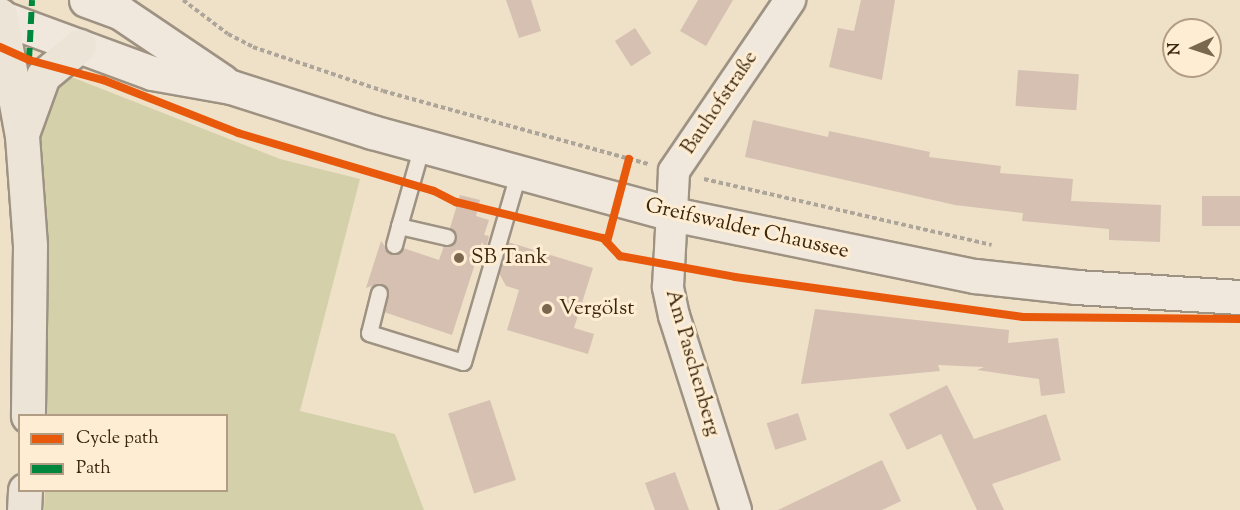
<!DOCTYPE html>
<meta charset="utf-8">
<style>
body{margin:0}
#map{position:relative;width:1240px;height:510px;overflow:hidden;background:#efe0c8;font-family:"Sorts Mill Goudy",serif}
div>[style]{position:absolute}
.green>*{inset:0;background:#d4d1aa}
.building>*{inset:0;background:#d5c0b1;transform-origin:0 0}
.path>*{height:4px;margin-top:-2px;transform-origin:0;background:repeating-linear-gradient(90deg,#ada59a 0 4.5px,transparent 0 7.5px)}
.roads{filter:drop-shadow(2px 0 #9e9282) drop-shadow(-2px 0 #9e9282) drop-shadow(0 2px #9e9282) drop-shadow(0 -2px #9e9282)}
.lane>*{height:15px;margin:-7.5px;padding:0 7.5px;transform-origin:7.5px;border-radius:7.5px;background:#f0e8dc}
.street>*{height:30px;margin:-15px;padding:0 15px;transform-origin:15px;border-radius:15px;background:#f0e8dc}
.secondary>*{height:33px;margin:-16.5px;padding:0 16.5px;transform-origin:16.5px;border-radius:16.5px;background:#f0e8dc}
.highway>*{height:33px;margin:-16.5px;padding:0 16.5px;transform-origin:16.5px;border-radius:16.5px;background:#ece4d7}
.quiet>*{height:6px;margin-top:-3px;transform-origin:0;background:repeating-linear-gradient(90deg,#00873e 0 12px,transparent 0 18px)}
.cycleway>*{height:8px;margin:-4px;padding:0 4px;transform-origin:4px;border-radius:4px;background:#e8590c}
.dots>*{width:16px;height:16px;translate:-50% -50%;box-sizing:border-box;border:3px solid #feedd2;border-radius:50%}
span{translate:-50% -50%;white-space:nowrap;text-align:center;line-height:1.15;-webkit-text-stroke:6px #feedd2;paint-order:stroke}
.street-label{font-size:21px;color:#3c260c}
.poi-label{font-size:21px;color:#3c260c}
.left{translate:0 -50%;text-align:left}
.legend{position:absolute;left:18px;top:414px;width:210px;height:78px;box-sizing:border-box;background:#feedd2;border:2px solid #b09d83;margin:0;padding:8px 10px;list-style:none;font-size:18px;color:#3c260c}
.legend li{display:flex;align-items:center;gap:12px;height:30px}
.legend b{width:30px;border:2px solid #b09d83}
.north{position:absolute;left:1162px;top:18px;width:60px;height:60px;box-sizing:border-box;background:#feedd2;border:2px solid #b09d83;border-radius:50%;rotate:267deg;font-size:16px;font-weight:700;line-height:24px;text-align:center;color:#3c260c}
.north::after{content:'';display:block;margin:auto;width:21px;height:27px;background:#7b674e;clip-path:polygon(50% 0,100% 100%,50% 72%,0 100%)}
</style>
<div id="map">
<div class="green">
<i style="clip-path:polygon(62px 78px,74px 78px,280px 159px,360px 179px,300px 411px,395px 434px,424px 510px,44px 510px,45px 491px,226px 490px,226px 416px,46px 415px,47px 277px,41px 118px,53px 89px)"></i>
</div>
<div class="building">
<i style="clip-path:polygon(506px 0,531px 0,541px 31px,519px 38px)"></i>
<i style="clip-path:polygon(698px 0,733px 0,706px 46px,680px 31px)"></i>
<i style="clip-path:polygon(861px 0,895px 0,882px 80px,829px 67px,838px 28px,854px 31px)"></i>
<i style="left:635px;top:28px;width:30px;height:24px;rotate:57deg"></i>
<i style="left:1018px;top:70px;width:61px;height:36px;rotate:4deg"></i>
<i style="clip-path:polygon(753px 120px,828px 137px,829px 131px,930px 152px,929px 157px,1001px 166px,1000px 173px,1073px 179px,1071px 201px,1161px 205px,1160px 242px,1109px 240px,1109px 229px,1022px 221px,1023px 213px,955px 205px,745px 157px)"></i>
<i style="clip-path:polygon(460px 195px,480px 200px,476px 216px,489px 220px,484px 235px,489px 236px,486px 249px,482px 242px,452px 335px,384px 312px,389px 295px,386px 286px,377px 284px,366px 288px,381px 241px,391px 254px,403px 248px,439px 260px,444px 246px,456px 240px,450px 228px)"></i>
<i style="left:1240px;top:196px;width:30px;height:38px;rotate:90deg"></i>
<i style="clip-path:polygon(508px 242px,593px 268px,574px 328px,594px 334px,588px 354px,507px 330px,519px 290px,506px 286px,499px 273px)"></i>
<i style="clip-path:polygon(815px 309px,1009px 330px,1008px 343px,1058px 338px,1065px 393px,1041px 396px,1039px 379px,977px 370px,984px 367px,938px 365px,940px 371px,801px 384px)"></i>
<i style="clip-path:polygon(947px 385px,974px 439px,1046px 414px,1061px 460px,992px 484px,1004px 510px,977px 510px,941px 434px,907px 450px,889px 414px)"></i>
<i style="left:490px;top:400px;width:84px;height:44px;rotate:72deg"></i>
<i style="left:798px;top:413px;width:28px;height:33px;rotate:72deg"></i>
<i style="clip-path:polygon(882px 460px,901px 501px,882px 510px,778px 510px)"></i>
<i style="clip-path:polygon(675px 472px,689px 510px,655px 510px,645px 483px)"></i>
</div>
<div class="path">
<i style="left:183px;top:0;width:56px;rotate:37.1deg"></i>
<i style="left:228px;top:34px;width:28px;rotate:27deg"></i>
<i style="left:253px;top:47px;width:137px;rotate:18.7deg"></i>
<i style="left:383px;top:91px;width:275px;rotate:15.4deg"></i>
<i style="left:704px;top:179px;width:295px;rotate:12.9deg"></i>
</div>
<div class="roads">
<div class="lane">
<i style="left:399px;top:226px;width:84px;rotate:-74.1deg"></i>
<i style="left:394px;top:245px;width:20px;rotate:-75deg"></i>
<i style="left:399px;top:226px;width:49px;rotate:12.9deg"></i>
<i style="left:379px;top:293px;width:41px;rotate:104deg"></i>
<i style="left:369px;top:333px;width:98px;rotate:17.1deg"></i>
<i style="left:463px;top:362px;width:200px;rotate:-73.7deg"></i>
</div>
<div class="street">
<i style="left:736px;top:510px;width:204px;rotate:-107.7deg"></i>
<i style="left:674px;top:316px;width:30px;rotate:-102deg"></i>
<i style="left:668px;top:287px;width:116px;rotate:-87deg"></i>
<i style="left:674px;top:171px;width:207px;rotate:-55.8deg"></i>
</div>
<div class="secondary">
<i style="left:86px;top:0;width:37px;rotate:20deg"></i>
<i style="left:121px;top:13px;width:122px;rotate:34deg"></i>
<i style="left:0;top:17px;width:162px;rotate:20.2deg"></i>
<i style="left:152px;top:73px;width:80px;rotate:10deg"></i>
<i style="left:231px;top:87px;width:148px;rotate:17.7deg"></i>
<i style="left:372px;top:132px;width:311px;rotate:15.3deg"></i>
<i style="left:672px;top:214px;width:309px;rotate:11.6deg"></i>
<i style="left:975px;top:276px;width:102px;rotate:6.2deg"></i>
<i style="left:1076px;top:287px;width:164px;rotate:3.5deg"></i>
</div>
<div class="highway">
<i style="left:0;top:15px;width:123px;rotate:79.7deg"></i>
<i style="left:22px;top:136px;width:110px;rotate:85.8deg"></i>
<i style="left:30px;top:246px;width:170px;rotate:90.7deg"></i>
<i style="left:22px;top:134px;width:62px;rotate:-70.1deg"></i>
<i style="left:43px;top:76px;width:47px;rotate:-39.8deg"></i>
<i style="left:24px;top:510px;width:20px;rotate:-87deg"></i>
</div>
</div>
<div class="quiet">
<i style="left:29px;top:60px;width:60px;rotate:-87.1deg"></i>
</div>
<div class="cycleway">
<i style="left:0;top:47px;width:32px;rotate:24deg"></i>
<i style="left:29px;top:60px;width:77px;rotate:15.1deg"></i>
<i style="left:103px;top:80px;width:145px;rotate:21.4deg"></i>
<i style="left:238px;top:133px;width:204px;rotate:16.5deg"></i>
<i style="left:434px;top:191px;width:25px;rotate:27deg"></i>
<i style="left:456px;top:202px;width:151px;rotate:13.8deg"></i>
<i style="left:603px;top:238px;width:25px;rotate:47deg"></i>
<i style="left:620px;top:256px;width:117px;rotate:10.3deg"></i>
<i style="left:735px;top:277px;width:291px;rotate:7.9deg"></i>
<i style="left:1023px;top:317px;width:217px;rotate:0.5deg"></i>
<i style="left:607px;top:242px;width:86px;rotate:-75.2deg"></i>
</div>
<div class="dots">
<i style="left:459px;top:258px;background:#7b674e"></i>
<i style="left:547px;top:309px;background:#7b674e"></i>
</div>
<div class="street-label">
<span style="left:720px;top:103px;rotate:-56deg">Bauhofstraße</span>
<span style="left:747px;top:229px;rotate:13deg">Greifswalder Chaussee</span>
<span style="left:692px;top:363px;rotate:74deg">Am Paschenberg</span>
</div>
<div class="poi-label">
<span class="left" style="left:471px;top:258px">SB Tank</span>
<span class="left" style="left:559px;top:309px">Vergölst</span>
</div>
<ul class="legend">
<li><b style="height:8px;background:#e8590c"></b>Cycle path</li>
<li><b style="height:8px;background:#00873e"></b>Path</li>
</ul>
<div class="north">N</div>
</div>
